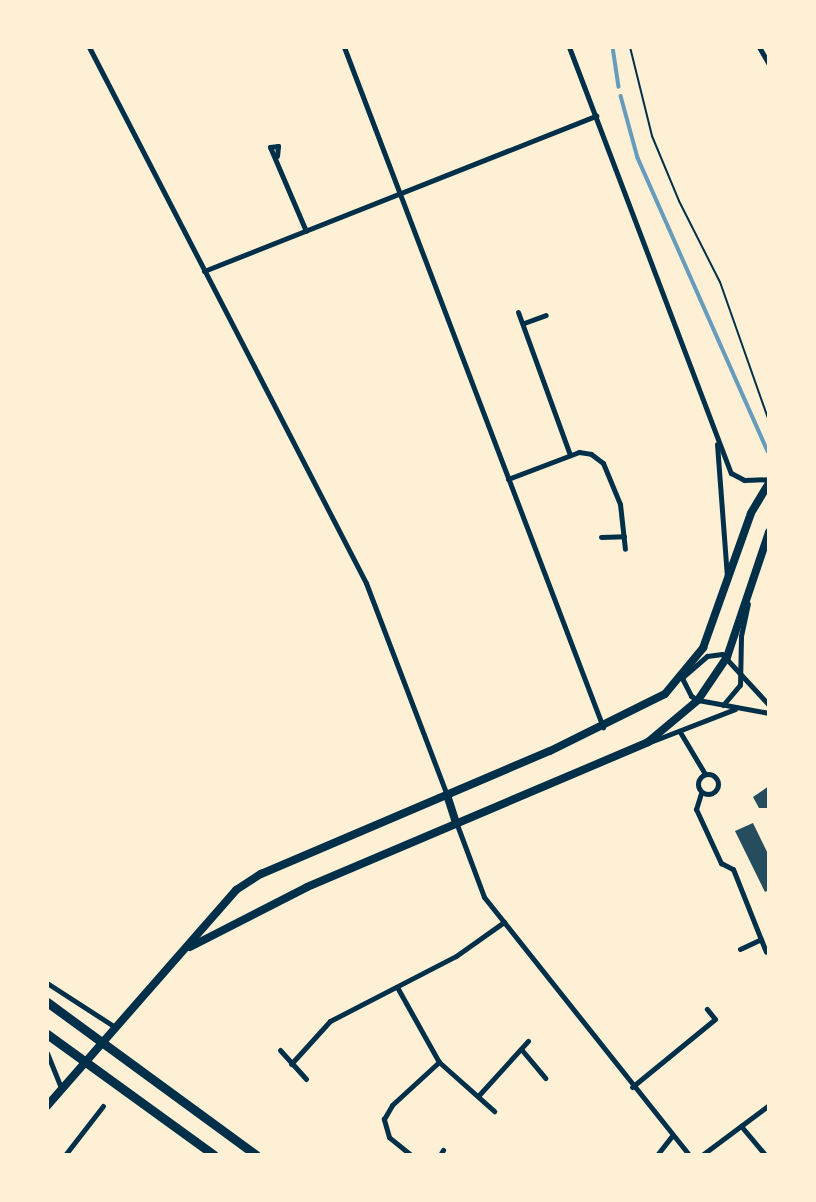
<!DOCTYPE html>
<style>
body{margin:0}
#map{position:relative;width:816px;height:1202px;overflow:hidden;background:#fdf0d5;font-family:Georgia,serif}
div>[style]{position:absolute}
.stream>*{height:3.5px;margin:-1.75px;padding:0 1.75px;transform-origin:1.75px;border-radius:1.75px;background:#669bbc}
.building>*{inset:0;background:#264d5e}
.path>*{height:2px;margin:-1px;padding:0 1px;transform-origin:1px;border-radius:1px;background:#003049}
.minor>*{height:5px;margin:-2.5px;padding:0 2.5px;transform-origin:2.5px;border-radius:2.5px;background:#003049}
.minor>.ring{margin:-2.5px;padding:0;box-sizing:content-box;background:none;border:5px solid #003049;border-radius:50%}
.primary>*{height:8px;margin:-4px;padding:0 4px;transform-origin:4px;border-radius:4px;background:#003049}
.motorway>*{height:9px;margin:-4.5px;padding:0 4.5px;transform-origin:4.5px;border-radius:4.5px;background:#003049}
span{translate:-50% -50%;white-space:nowrap;text-align:center;line-height:1.15;-webkit-text-stroke:7px #fdf0d5;paint-order:stroke}
.frame{position:absolute;inset:0;border:49px solid #fdf0d5;pointer-events:none}
</style>
<div id="map">
<div class="stream">
<i style="left:613px;top:47px;width:40px;rotate:81.5deg"></i>
<i style="left:621px;top:96px;width:64px;rotate:74.7deg"></i>
<i style="left:638px;top:158px;width:321px;rotate:66.1deg"></i>
</div>
<div class="building">
<i style="clip-path:polygon(769px 786px,769px 808px,759px 808px,753px 797px)"></i>
<i style="clip-path:polygon(753px 823px,769px 856px,769px 890px,765px 892px,735px 831px)"></i>
</div>
<div class="path">
<i style="left:630px;top:47px;width:92px;rotate:76.1deg"></i>
<i style="left:652px;top:136px;width:70px;rotate:67.4deg"></i>
<i style="left:679px;top:201px;width:91px;rotate:63.2deg"></i>
<i style="left:720px;top:282px;width:147px;rotate:70.6deg"></i>
</div>
<div class="minor">
<i style="left:89px;top:47px;width:603px;rotate:62.67deg"></i>
<i style="left:366px;top:583px;width:227px;rotate:69.1deg"></i>
<i style="left:344px;top:47px;width:728px;rotate:69.15deg"></i>
<i style="left:569px;top:47px;width:456px;rotate:69.2deg"></i>
<i style="left:731px;top:473px;width:15px;rotate:28deg"></i>
<i style="left:744px;top:480px;width:25px;rotate:-2deg"></i>
<i style="left:759px;top:47px;width:20px;rotate:60deg"></i>
<i style="left:277px;top:156px;width:10px;rotate:-84deg"></i>
<i style="left:278px;top:146px;width:8px;rotate:173deg"></i>
<i style="left:270px;top:147px;width:91px;rotate:66.8deg"></i>
<i style="left:204px;top:271px;width:422px;rotate:-21.6deg"></i>
<i style="left:518px;top:312px;width:152px;rotate:70deg"></i>
<i style="left:524px;top:323px;width:23px;rotate:-20deg"></i>
<i style="left:717px;top:444px;width:133px;rotate:85.7deg"></i>
<i style="left:508px;top:479px;width:76px;rotate:-20.8deg"></i>
<i style="left:579px;top:452px;width:12px;rotate:9deg"></i>
<i style="left:591px;top:454px;width:15px;rotate:37deg"></i>
<i style="left:603px;top:463px;width:44px;rotate:67.5deg"></i>
<i style="left:620px;top:504px;width:45px;rotate:83.7deg"></i>
<i style="left:601px;top:537px;width:23px;rotate:-2deg"></i>
<i style="left:723px;top:705px;width:26px;rotate:-50deg"></i>
<i style="left:740px;top:685px;width:49px;rotate:-88.8deg"></i>
<i style="left:741px;top:636px;width:33px;rotate:-78deg"></i>
<i style="left:769px;top:705px;width:69px;rotate:-132.7deg"></i>
<i style="left:722px;top:654px;width:15px;rotate:172deg"></i>
<i style="left:707px;top:656px;width:33px;rotate:139deg"></i>
<i style="left:682px;top:678px;width:20px;rotate:63deg"></i>
<i style="left:691px;top:696px;width:8px;rotate:30deg"></i>
<i style="left:698px;top:700px;width:72px;rotate:10.4deg"></i>
<i style="left:680px;top:732px;width:49px;rotate:59.2deg"></i>
<i style="left:650px;top:742px;width:91px;rotate:-21.2deg"></i>
<i class="ring" style="left:698px;top:774px;width:15px;height:15px"></i>
<i style="left:701px;top:793px;width:17px;rotate:107deg"></i>
<i style="left:696px;top:809px;width:60px;rotate:65.2deg"></i>
<i style="left:721px;top:863px;width:13px;rotate:27deg"></i>
<i style="left:733px;top:869px;width:89px;rotate:68.3deg"></i>
<i style="left:456px;top:822px;width:80px;rotate:69.5deg"></i>
<i style="left:484px;top:897px;width:330px;rotate:51.5deg"></i>
<i style="left:740px;top:949px;width:23px;rotate:-25deg"></i>
<i style="left:47px;top:983px;width:81px;rotate:32.9deg"></i>
<i style="left:397px;top:987px;width:86px;rotate:60.8deg"></i>
<i style="left:439px;top:1062px;width:74px;rotate:41.7deg"></i>
<i style="left:521px;top:1049px;width:38px;rotate:50deg"></i>
<i style="left:280px;top:1050px;width:39px;rotate:48deg"></i>
<i style="left:47px;top:1053px;width:38px;rotate:68deg"></i>
<i style="left:291px;top:1064px;width:58px;rotate:-47.8deg"></i>
<i style="left:330px;top:1021px;width:142px;rotate:-27.3deg"></i>
<i style="left:456px;top:956px;width:59px;rotate:-35.3deg"></i>
<i style="left:632px;top:1087px;width:107px;rotate:-39.3deg"></i>
<i style="left:715px;top:1019px;width:13px;rotate:-129deg"></i>
<i style="left:479px;top:1095px;width:73px;rotate:-47.8deg"></i>
<i style="left:741px;top:1126px;width:38px;rotate:50deg"></i>
<i style="left:65px;top:1155px;width:62px;rotate:-52.2deg"></i>
<i style="left:411px;top:1155px;width:28px;rotate:-141deg"></i>
<i style="left:389px;top:1137px;width:19px;rotate:-106deg"></i>
<i style="left:384px;top:1119px;width:16px;rotate:-60deg"></i>
<i style="left:392px;top:1105px;width:64px;rotate:-42.5deg"></i>
<i style="left:440px;top:1155px;width:6px;rotate:-59deg"></i>
<i style="left:657px;top:1155px;width:23px;rotate:-52deg"></i>
<i style="left:702px;top:1155px;width:84px;rotate:-36.7deg"></i>
</div>
<div class="primary">
<i style="left:447px;top:795px;width:28px;rotate:72deg"></i>
<i style="left:190px;top:947px;width:131px;rotate:-27.1deg"></i>
<i style="left:307px;top:887px;width:371px;rotate:-23deg"></i>
<i style="left:648px;top:742px;width:65px;rotate:-40deg"></i>
<i style="left:698px;top:700px;width:52px;rotate:-56deg"></i>
<i style="left:727px;top:657px;width:132px;rotate:-71.4deg"></i>
<i style="left:47px;top:1106px;width:287px;rotate:-48.8deg"></i>
<i style="left:236px;top:890px;width:30px;rotate:-33deg"></i>
<i style="left:261px;top:874px;width:314px;rotate:-23.1deg"></i>
<i style="left:550px;top:751px;width:128px;rotate:-26.4deg"></i>
<i style="left:665px;top:694px;width:60px;rotate:-50.4deg"></i>
<i style="left:703px;top:648px;width:143px;rotate:-70.4deg"></i>
<i style="left:751px;top:513px;width:35px;rotate:-59deg"></i>
</div>
<div class="motorway">
<i style="left:47px;top:1002px;width:259px;rotate:36.2deg"></i>
<i style="left:47px;top:1034px;width:206px;rotate:35.9deg"></i>
</div>
<div class="frame"></div>
</div>
